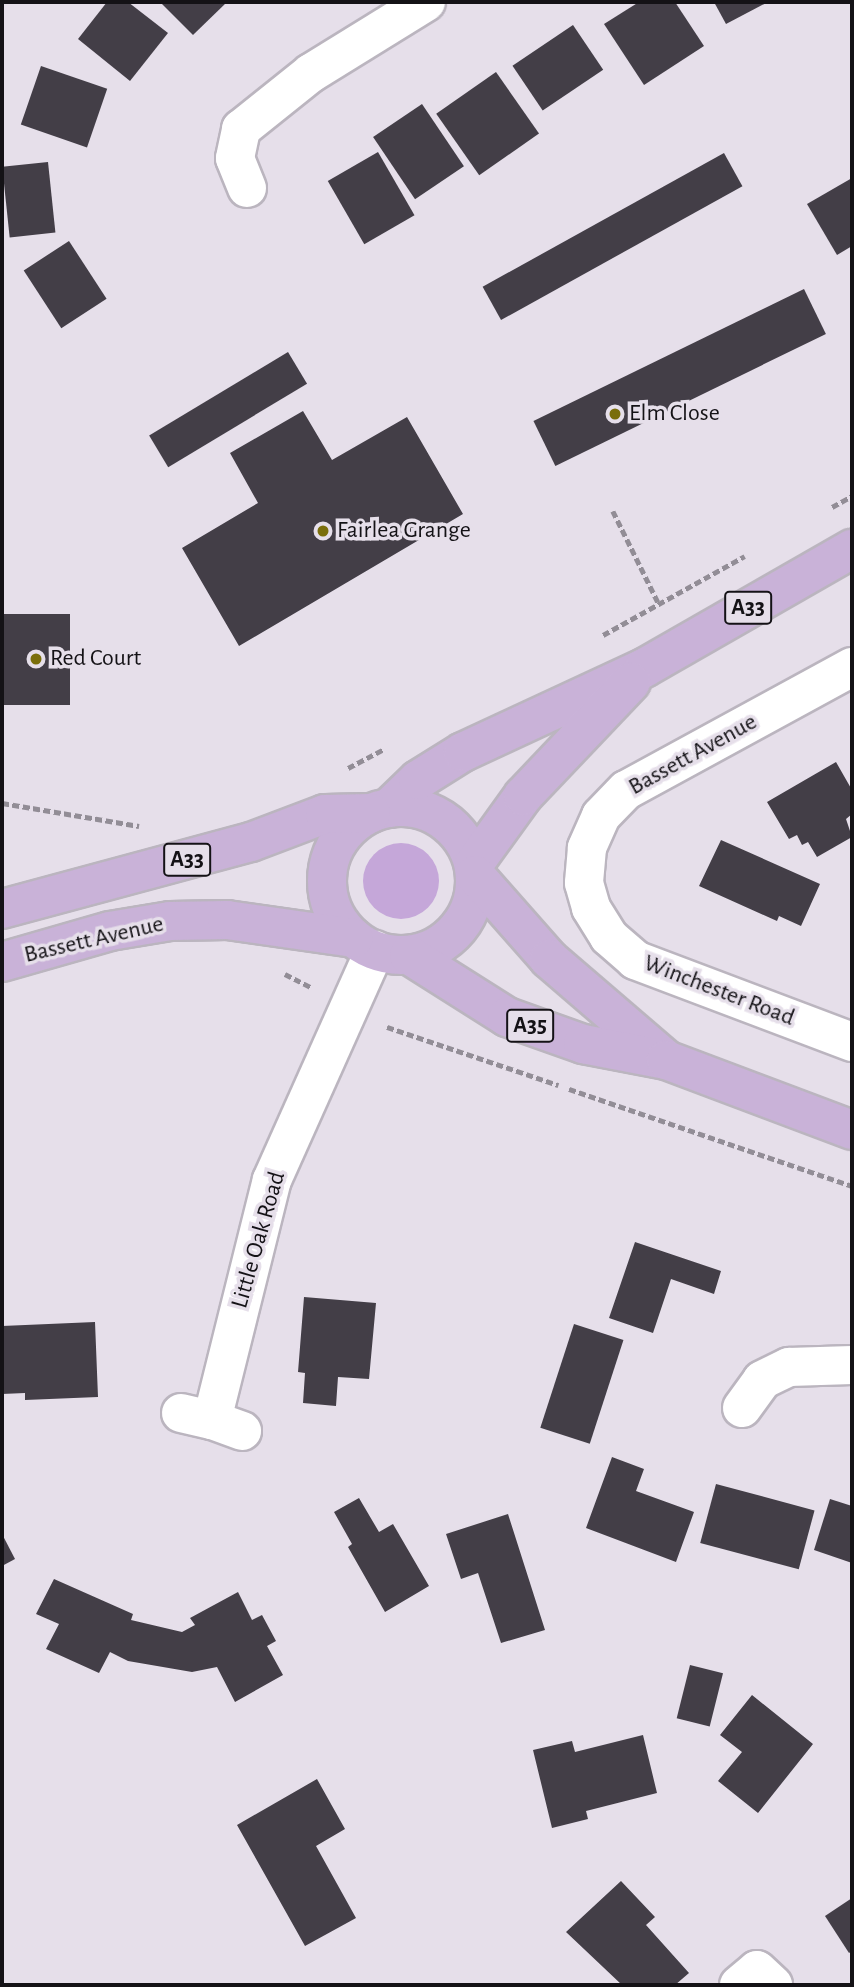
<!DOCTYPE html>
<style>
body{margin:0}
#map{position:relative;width:854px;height:1987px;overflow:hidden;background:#e6dfea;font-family:"Alegreya Sans",sans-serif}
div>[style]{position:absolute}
.green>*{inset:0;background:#c5a7d9}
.round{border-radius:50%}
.building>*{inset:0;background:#433e47;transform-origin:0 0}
.path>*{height:4.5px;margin-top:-2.25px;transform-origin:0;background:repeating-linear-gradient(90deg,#928d96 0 7px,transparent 0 10.5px)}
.roads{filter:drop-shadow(2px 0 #bbb5bf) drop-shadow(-2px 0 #bbb5bf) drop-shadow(0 2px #bbb5bf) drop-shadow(0 -2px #bbb5bf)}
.minor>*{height:38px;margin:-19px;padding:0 19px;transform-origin:19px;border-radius:19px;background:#fff}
.primary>*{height:38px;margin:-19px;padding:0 19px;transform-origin:19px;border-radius:19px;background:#c9b2d8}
.primary>.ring{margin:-19px;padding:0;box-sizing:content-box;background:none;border:38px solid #c9b2d8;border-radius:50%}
.dots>*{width:19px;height:19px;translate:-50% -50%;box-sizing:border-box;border:4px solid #e6dfea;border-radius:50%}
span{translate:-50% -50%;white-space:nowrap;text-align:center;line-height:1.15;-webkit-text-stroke:7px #e6dfea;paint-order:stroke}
.shield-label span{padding:2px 5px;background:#e6dfea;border:2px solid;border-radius:5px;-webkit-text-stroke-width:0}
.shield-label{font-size:23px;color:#141216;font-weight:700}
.poi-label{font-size:24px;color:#141216}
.left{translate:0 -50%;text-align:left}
.street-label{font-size:24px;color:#141216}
.frame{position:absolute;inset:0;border:4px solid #141216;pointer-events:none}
</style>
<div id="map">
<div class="green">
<i class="round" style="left:363px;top:843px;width:76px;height:76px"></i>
</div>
<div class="building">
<i style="clip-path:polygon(107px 2px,128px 2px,168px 33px,130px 81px,78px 39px)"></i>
<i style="clip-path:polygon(160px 2px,227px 2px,193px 35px)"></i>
<i style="clip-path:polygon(639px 2px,675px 2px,704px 46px,644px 85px,604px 24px)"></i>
<i style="clip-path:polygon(714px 2px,768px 2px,726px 24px)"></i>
<i style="left:573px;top:25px;width:54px;height:73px;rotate:56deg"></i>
<i style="left:41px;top:66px;width:70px;height:62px;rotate:19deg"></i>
<i style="left:496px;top:72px;width:75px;height:73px;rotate:55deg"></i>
<i style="left:422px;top:104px;width:75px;height:59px;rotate:56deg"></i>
<i style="left:378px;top:152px;width:73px;height:58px;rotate:60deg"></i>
<i style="left:724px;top:153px;width:38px;height:276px;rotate:61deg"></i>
<i style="left:48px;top:162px;width:71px;height:46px;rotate:84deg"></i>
<i style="clip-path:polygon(852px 178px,852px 246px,837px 255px,807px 204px)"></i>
<i style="left:69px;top:241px;width:69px;height:54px;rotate:57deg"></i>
<i style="left:804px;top:289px;width:50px;height:301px;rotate:64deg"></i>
<i style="left:288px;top:352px;width:37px;height:162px;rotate:59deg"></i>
<i style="clip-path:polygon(303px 411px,332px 460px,407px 417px,463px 514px,239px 646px,182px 548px,258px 503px,230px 453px)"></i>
<i style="left:2px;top:614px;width:68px;height:91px"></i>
<i style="clip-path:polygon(836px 762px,852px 790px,852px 814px,846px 819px,852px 837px,817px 857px,808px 842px,802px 845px,797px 835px,789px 839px,767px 802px)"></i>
<i style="clip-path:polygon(721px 840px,820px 884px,801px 926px,779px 916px,777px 921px,699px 886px)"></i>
<i style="clip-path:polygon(635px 1242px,721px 1271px,714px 1294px,671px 1279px,653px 1333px,609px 1318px)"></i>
<i style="clip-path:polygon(304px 1297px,376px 1303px,369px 1379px,338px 1377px,336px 1406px,303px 1403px,305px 1373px,298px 1372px)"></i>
<i style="clip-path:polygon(95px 1322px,98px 1397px,25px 1400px,25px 1393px,2px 1394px,2px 1326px)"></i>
<i style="left:574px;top:1324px;width:52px;height:109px;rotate:18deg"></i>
<i style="clip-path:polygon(612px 1457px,644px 1469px,636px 1491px,694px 1512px,676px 1562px,586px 1528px)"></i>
<i style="left:716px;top:1484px;width:102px;height:61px;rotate:15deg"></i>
<i style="clip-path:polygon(359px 1498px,379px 1532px,393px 1524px,429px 1586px,385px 1612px,348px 1547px,352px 1544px,334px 1512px)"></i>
<i style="clip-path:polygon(830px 1499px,852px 1506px,852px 1563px,814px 1550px)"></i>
<i style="clip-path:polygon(508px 1514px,545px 1630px,501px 1643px,478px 1573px,461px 1579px,446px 1534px)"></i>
<i style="clip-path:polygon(2px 1534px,15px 1559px,2px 1566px)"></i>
<i style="clip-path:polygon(54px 1579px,133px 1614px,131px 1620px,182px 1632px,195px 1625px,190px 1618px,238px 1592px,252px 1620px,262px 1615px,276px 1641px,267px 1646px,283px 1675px,235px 1702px,217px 1667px,192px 1672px,128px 1661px,110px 1652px,99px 1673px,46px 1649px,59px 1624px,36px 1614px)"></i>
<i style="left:690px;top:1665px;width:34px;height:55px;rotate:14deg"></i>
<i style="clip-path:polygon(752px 1695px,813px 1744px,758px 1813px,718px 1781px,742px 1752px,720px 1735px)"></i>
<i style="clip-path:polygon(643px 1735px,657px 1793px,586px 1811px,588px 1819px,552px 1828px,533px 1750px,572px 1741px,575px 1752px)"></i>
<i style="clip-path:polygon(317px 1779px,345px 1829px,316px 1846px,356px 1918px,305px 1946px,237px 1825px)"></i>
<i style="clip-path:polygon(621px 1881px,655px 1917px,646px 1925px,689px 1973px,675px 1985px,622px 1985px,566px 1932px)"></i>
<i style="clip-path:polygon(852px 1898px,852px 1951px,849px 1953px,825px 1916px)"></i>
</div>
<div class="path">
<i style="left:832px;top:507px;width:23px;rotate:-29deg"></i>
<i style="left:613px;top:511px;width:104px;rotate:63.7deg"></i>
<i style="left:603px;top:635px;width:162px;rotate:-29.1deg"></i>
<i style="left:348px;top:768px;width:41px;rotate:-27.8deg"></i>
<i style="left:2px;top:803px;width:139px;rotate:9.5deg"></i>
<i style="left:285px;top:974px;width:29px;rotate:27deg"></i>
<i style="left:387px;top:1027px;width:181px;rotate:18.7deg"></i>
<i style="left:569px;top:1089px;width:299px;rotate:18.9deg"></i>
</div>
<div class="roads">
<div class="minor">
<i style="left:247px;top:188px;width:32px;rotate:-112deg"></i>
<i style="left:235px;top:158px;width:30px;rotate:-78deg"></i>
<i style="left:241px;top:129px;width:90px;rotate:-38.7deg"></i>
<i style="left:311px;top:73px;width:135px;rotate:-31.7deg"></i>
<i style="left:852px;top:667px;width:257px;rotate:151.4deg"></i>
<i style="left:626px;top:790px;width:36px;rotate:134deg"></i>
<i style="left:601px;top:816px;width:35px;rotate:114deg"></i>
<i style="left:587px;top:848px;width:35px;rotate:95deg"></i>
<i style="left:584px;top:883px;width:26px;rotate:74deg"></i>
<i style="left:591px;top:908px;width:34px;rotate:58deg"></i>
<i style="left:609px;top:937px;width:35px;rotate:41deg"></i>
<i style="left:635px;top:960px;width:232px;rotate:20.7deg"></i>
<i style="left:742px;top:1408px;width:34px;rotate:-54deg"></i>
<i style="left:762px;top:1380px;width:30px;rotate:-26deg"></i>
<i style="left:789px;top:1367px;width:63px;rotate:-1.8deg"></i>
<i style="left:181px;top:1413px;width:32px;rotate:13deg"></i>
<i style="left:212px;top:1420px;width:247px;rotate:-76deg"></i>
<i style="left:272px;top:1180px;width:252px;rotate:-65.9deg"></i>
<i style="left:212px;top:1420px;width:32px;rotate:20deg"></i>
<i style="left:739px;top:1985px;width:23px;rotate:-40deg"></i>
<i style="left:757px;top:1970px;width:22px;rotate:43deg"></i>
</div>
<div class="primary">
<i class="ring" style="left:327px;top:807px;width:110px;height:110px"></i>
<i style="left:389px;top:808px;width:40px;rotate:-44deg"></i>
<i style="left:418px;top:780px;width:53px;rotate:-31.9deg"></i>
<i style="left:463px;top:752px;width:200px;rotate:-24.9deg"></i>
<i style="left:644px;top:668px;width:240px;rotate:-29.8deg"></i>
<i style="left:474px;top:864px;width:84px;rotate:-54.2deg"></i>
<i style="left:523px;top:796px;width:157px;rotate:-46.5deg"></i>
<i style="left:475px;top:875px;width:112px;rotate:48.6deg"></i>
<i style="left:549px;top:959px;width:152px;rotate:40.7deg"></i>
<i style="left:2px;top:909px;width:258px;rotate:-15.1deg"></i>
<i style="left:251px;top:842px;width:79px;rotate:-20.7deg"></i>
<i style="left:325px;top:814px;width:46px;rotate:-1.2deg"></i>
<i style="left:409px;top:955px;width:116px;rotate:32.3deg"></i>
<i style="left:507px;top:1017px;width:81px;rotate:19.6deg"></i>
<i style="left:583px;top:1044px;width:85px;rotate:10.9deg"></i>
<i style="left:666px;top:1060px;width:199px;rotate:20.6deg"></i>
<i style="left:2px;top:962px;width:112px;rotate:-16deg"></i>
<i style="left:110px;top:931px;width:61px;rotate:-9.5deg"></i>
<i style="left:170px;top:921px;width:57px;rotate:-1deg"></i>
<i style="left:227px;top:920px;width:128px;rotate:8.1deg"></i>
</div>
</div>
<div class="dots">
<i style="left:615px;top:414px;background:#7a6e0b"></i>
<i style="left:323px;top:531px;background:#7a6e0b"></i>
<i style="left:36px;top:659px;background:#7a6e0b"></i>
</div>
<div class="shield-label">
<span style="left:748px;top:608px">A33</span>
<span style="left:187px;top:860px">A33</span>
<span style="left:530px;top:1026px">A35</span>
</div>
<div class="poi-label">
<span class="left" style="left:629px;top:414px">Elm Close</span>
<span class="left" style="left:337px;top:531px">Fairlea Grange</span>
<span class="left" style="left:50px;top:659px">Red Court</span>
</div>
<div class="street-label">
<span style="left:693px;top:755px;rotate:-29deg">Bassett Avenue</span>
<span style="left:94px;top:940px;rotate:-13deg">Bassett Avenue</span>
<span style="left:719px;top:991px;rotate:21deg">Winchester Road</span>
<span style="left:259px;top:1240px;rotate:-74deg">Little Oak Road</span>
</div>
<div class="frame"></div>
</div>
